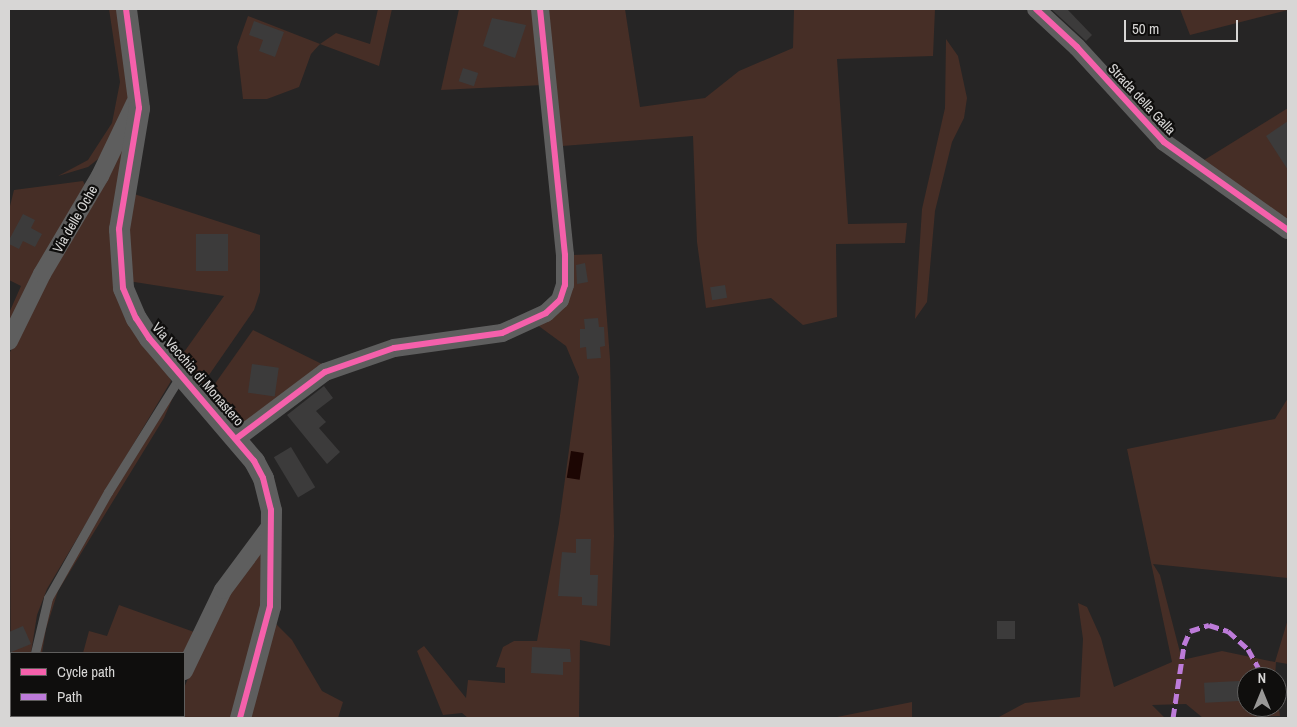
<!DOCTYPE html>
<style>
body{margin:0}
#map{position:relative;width:1297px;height:727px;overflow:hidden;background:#262525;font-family:"Archivo Narrow",sans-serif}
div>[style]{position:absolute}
.green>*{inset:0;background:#462e26}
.water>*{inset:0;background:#1c0603;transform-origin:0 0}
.building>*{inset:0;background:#3c3b3b;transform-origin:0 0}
.service>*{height:9px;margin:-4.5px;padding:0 4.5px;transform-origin:4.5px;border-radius:4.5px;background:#5e5e5e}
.minor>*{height:18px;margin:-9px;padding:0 9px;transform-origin:9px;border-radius:9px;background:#5e5e5e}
.tertiary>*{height:21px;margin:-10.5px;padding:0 10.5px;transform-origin:10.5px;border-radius:10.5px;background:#5e5e5e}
.quiet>*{height:5px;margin-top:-2.5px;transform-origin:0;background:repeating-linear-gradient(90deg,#bd7bd9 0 10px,transparent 0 15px)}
.cycleway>*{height:6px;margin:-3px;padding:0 3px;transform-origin:3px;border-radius:3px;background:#f560ab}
span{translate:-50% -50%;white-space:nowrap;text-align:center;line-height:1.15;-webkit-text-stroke:4.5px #0f0e0d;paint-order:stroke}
.street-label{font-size:14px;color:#d7d6d5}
.frame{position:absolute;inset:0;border:10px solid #d7d6d5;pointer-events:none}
.legend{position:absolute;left:10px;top:652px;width:175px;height:65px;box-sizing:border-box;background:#0f0e0d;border:1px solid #5f5e5d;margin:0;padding:6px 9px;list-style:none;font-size:15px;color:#d7d6d5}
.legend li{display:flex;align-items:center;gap:10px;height:25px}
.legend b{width:25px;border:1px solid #5f5e5d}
.north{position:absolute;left:1237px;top:667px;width:50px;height:50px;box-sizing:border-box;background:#0f0e0d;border:1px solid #5f5e5d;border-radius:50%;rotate:0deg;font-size:14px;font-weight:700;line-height:20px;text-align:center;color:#d7d6d5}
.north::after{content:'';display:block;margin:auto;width:18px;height:22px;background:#999897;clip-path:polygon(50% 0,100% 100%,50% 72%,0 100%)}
.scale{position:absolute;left:1124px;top:20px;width:114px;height:22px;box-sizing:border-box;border:2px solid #d7d6d5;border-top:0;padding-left:6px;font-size:15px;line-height:18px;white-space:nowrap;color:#d7d6d5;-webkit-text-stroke:4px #0f0e0d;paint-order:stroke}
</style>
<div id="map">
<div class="green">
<i style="clip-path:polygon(109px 9px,119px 9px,130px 98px,102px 156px,88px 167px,58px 176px,88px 160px,112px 123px,120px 82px)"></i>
<i style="clip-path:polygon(378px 9px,392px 9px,379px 66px,320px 44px,311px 54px,299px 87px,267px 99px,243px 99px,237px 47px,248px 16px,320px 44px,336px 33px,370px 44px)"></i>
<i style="clip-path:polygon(459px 9px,534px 9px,543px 85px,441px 90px)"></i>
<i style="clip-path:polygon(545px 9px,625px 9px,640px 107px,705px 98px,739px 71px,793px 48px,794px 9px,935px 9px,933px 56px,837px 59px,848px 224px,907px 223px,905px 243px,836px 244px,837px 317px,803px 325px,771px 298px,706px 308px,697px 242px,693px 136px,562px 146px)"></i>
<i style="clip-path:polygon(1180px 9px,1288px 9px,1288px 10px,1190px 35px)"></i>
<i style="clip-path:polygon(946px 39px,958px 56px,967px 98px,964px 118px,952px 142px,935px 211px,927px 302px,915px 319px,922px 209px,945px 108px)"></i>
<i style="clip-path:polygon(1288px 108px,1288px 223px,1201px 162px)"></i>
<i style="clip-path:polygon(132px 122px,113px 250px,171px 381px,47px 589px,37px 615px,31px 653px,11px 653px,11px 693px,9px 354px)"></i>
<i style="clip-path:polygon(83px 181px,85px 185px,9px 328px,9px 313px,21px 286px,9px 280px,9px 210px,14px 190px)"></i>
<i style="clip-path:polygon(131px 193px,260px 235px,260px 292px,254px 310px,200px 388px,177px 362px,224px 296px,128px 281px)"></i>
<i style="clip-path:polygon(602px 254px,610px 359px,614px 536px,610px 646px,580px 640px,579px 718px,468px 718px,462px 713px,443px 715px,417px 651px,424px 646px,466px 698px,468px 680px,505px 683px,505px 668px,496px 667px,503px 647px,514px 641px,537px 641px,559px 523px,579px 377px,566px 346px,536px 324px,550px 316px,572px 255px)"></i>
<i style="clip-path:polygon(253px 330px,326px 366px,238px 430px,207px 395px)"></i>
<i style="clip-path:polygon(174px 395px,164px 418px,58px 591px,46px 629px,42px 653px,38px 653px,47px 607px,118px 482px)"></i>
<i style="clip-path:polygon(1288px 398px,1288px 578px,1153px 564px,1160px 575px,1182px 660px,1222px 651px,1275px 662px,1288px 619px,1288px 664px,1276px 662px,1275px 677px,1247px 677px,1247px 707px,1277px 707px,1277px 693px,1280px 716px,1203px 718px,1186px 704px,1152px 705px,1165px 718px,997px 718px,1025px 703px,1080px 697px,1083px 639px,1078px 603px,1087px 607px,1101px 638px,1114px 687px,1172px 662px,1127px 449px,1275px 419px)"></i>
<i style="clip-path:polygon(268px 538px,268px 573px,235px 718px,174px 718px,184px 716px,184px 688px,212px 620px)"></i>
<i style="clip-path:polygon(119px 605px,194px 632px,184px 653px,83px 653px,89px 631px,107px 636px)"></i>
<i style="clip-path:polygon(271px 619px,292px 640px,322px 691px,343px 702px,338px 718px,245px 718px)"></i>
<i style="clip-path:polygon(912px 702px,912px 718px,832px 718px)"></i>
</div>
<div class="water">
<i style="left:571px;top:451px;width:13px;height:27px;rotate:9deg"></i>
</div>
<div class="building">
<i style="clip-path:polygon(1051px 9px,1067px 9px,1092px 35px,1086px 41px)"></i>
<i style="clip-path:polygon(492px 18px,526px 25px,515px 58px,483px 46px)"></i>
<i style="clip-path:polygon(254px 21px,284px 32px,275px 57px,259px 51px,263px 40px,249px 35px)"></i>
<i style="left:463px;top:68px;width:16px;height:14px;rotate:18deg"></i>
<i style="clip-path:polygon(1288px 121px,1288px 170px,1266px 136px)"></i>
<i style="clip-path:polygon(23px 214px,35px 220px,31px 228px,42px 234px,35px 247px,23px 241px,19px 249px,9px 244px,9px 240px)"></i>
<i style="left:196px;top:234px;width:32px;height:37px"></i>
<i style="clip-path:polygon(585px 263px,588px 282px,577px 284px,576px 265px)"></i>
<i style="left:725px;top:285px;width:13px;height:15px;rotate:81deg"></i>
<i style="clip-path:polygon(598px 318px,599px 327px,604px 327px,605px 346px,600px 347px,601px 358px,587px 359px,586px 347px,580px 348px,580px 329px,585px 329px,584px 319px)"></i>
<i style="left:252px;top:364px;width:27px;height:29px;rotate:8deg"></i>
<i style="clip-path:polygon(324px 386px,333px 398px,316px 411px,326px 422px,319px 428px,340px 452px,327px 464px,287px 415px)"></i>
<i style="left:291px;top:447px;width:47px;height:20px;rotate:59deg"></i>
<i style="clip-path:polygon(576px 539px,591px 539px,590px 575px,598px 575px,597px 606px,582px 605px,582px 597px,558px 596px,562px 552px,576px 553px)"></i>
<i style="left:997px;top:621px;width:18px;height:18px"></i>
<i style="clip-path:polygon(23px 626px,31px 644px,9px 653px,9px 632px)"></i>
<i style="clip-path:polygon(532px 647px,570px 649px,571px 662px,563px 662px,563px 675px,531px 673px)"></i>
<i style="left:1239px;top:681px;width:20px;height:35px;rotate:87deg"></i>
</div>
<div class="service">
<i style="left:35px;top:653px;width:57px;rotate:-76.7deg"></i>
<i style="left:48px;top:598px;width:122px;rotate:-60.5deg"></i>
<i style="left:108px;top:492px;width:138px;rotate:-58deg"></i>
</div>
<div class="minor">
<i style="left:1036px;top:9px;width:56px;rotate:42.8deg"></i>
<i style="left:1077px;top:47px;width:129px;rotate:47.5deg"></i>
<i style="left:1164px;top:142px;width:152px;rotate:35.4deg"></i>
<i style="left:9px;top:341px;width:75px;rotate:-63.8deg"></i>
<i style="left:42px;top:274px;width:114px;rotate:-59.4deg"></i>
<i style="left:100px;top:176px;width:81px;rotate:-64.4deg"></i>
<i style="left:237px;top:438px;width:110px;rotate:-36.9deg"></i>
<i style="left:325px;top:372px;width:73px;rotate:-19.2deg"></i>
<i style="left:394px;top:348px;width:109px;rotate:-7.9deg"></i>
<i style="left:502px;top:333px;width:48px;rotate:-24.4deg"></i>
<i style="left:546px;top:313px;width:19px;rotate:-43deg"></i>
<i style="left:560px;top:300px;width:16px;rotate:-72deg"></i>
<i style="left:565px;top:285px;width:30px;rotate:-90deg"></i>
<i style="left:565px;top:255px;width:247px;rotate:-95.8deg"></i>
<i style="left:184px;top:671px;width:90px;rotate:-64.3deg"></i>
<i style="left:223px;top:590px;width:82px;rotate:-53.4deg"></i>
<i style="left:168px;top:718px;width:2px;rotate:-63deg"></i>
</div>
<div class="tertiary">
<i style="left:126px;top:9px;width:100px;rotate:82.5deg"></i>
<i style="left:139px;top:108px;width:123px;rotate:99.4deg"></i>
<i style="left:119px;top:229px;width:59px;rotate:86.1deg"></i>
<i style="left:123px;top:288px;width:33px;rotate:67deg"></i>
<i style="left:136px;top:318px;width:24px;rotate:57deg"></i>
<i style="left:149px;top:338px;width:162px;rotate:49.5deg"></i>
<i style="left:254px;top:461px;width:19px;rotate:62deg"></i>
<i style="left:263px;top:478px;width:33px;rotate:76deg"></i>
<i style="left:271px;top:510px;width:96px;rotate:90.6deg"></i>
<i style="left:270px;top:606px;width:116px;rotate:105deg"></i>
</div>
<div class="quiet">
<i style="left:1173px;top:718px;width:74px;rotate:-81.4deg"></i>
<i style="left:1184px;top:645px;width:15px;rotate:-67deg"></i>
<i style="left:1190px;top:631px;width:20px;rotate:-18deg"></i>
<i style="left:1209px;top:625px;width:20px;rotate:18deg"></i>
<i style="left:1228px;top:631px;width:27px;rotate:42deg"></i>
<i style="left:1248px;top:649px;width:21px;rotate:61deg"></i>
</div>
<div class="cycleway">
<i style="left:126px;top:9px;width:100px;rotate:82.5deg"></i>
<i style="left:139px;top:108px;width:123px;rotate:99.4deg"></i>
<i style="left:119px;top:229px;width:59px;rotate:86.1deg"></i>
<i style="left:123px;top:288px;width:33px;rotate:67deg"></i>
<i style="left:136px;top:318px;width:24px;rotate:57deg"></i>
<i style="left:149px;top:338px;width:162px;rotate:49.5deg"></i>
<i style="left:254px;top:461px;width:19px;rotate:62deg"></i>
<i style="left:263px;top:478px;width:33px;rotate:76deg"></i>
<i style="left:271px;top:510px;width:96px;rotate:90.6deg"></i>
<i style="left:270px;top:606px;width:116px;rotate:105deg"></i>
<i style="left:1036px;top:9px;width:56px;rotate:42.8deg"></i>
<i style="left:1077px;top:47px;width:129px;rotate:47.5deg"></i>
<i style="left:1164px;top:142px;width:152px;rotate:35.4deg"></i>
<i style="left:237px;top:438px;width:110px;rotate:-36.9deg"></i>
<i style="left:325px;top:372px;width:73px;rotate:-19.2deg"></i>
<i style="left:394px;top:348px;width:109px;rotate:-7.9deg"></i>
<i style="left:502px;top:333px;width:48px;rotate:-24.4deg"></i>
<i style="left:546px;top:313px;width:19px;rotate:-43deg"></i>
<i style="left:560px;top:300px;width:16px;rotate:-72deg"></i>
<i style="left:565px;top:285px;width:30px;rotate:-90deg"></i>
<i style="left:565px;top:255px;width:247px;rotate:-95.8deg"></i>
</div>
<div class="street-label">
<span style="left:1142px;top:99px;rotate:47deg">Strada della Galla</span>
<span style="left:75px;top:219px;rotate:-60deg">Via delle Oche</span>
<span style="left:198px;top:374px;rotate:49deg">Via Vecchia di Monastero</span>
</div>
<div class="frame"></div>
<ul class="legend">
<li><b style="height:6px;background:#f560ab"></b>Cycle path</li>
<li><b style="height:6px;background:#bd7bd9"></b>Path</li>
</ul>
<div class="north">N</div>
<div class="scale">50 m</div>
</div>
